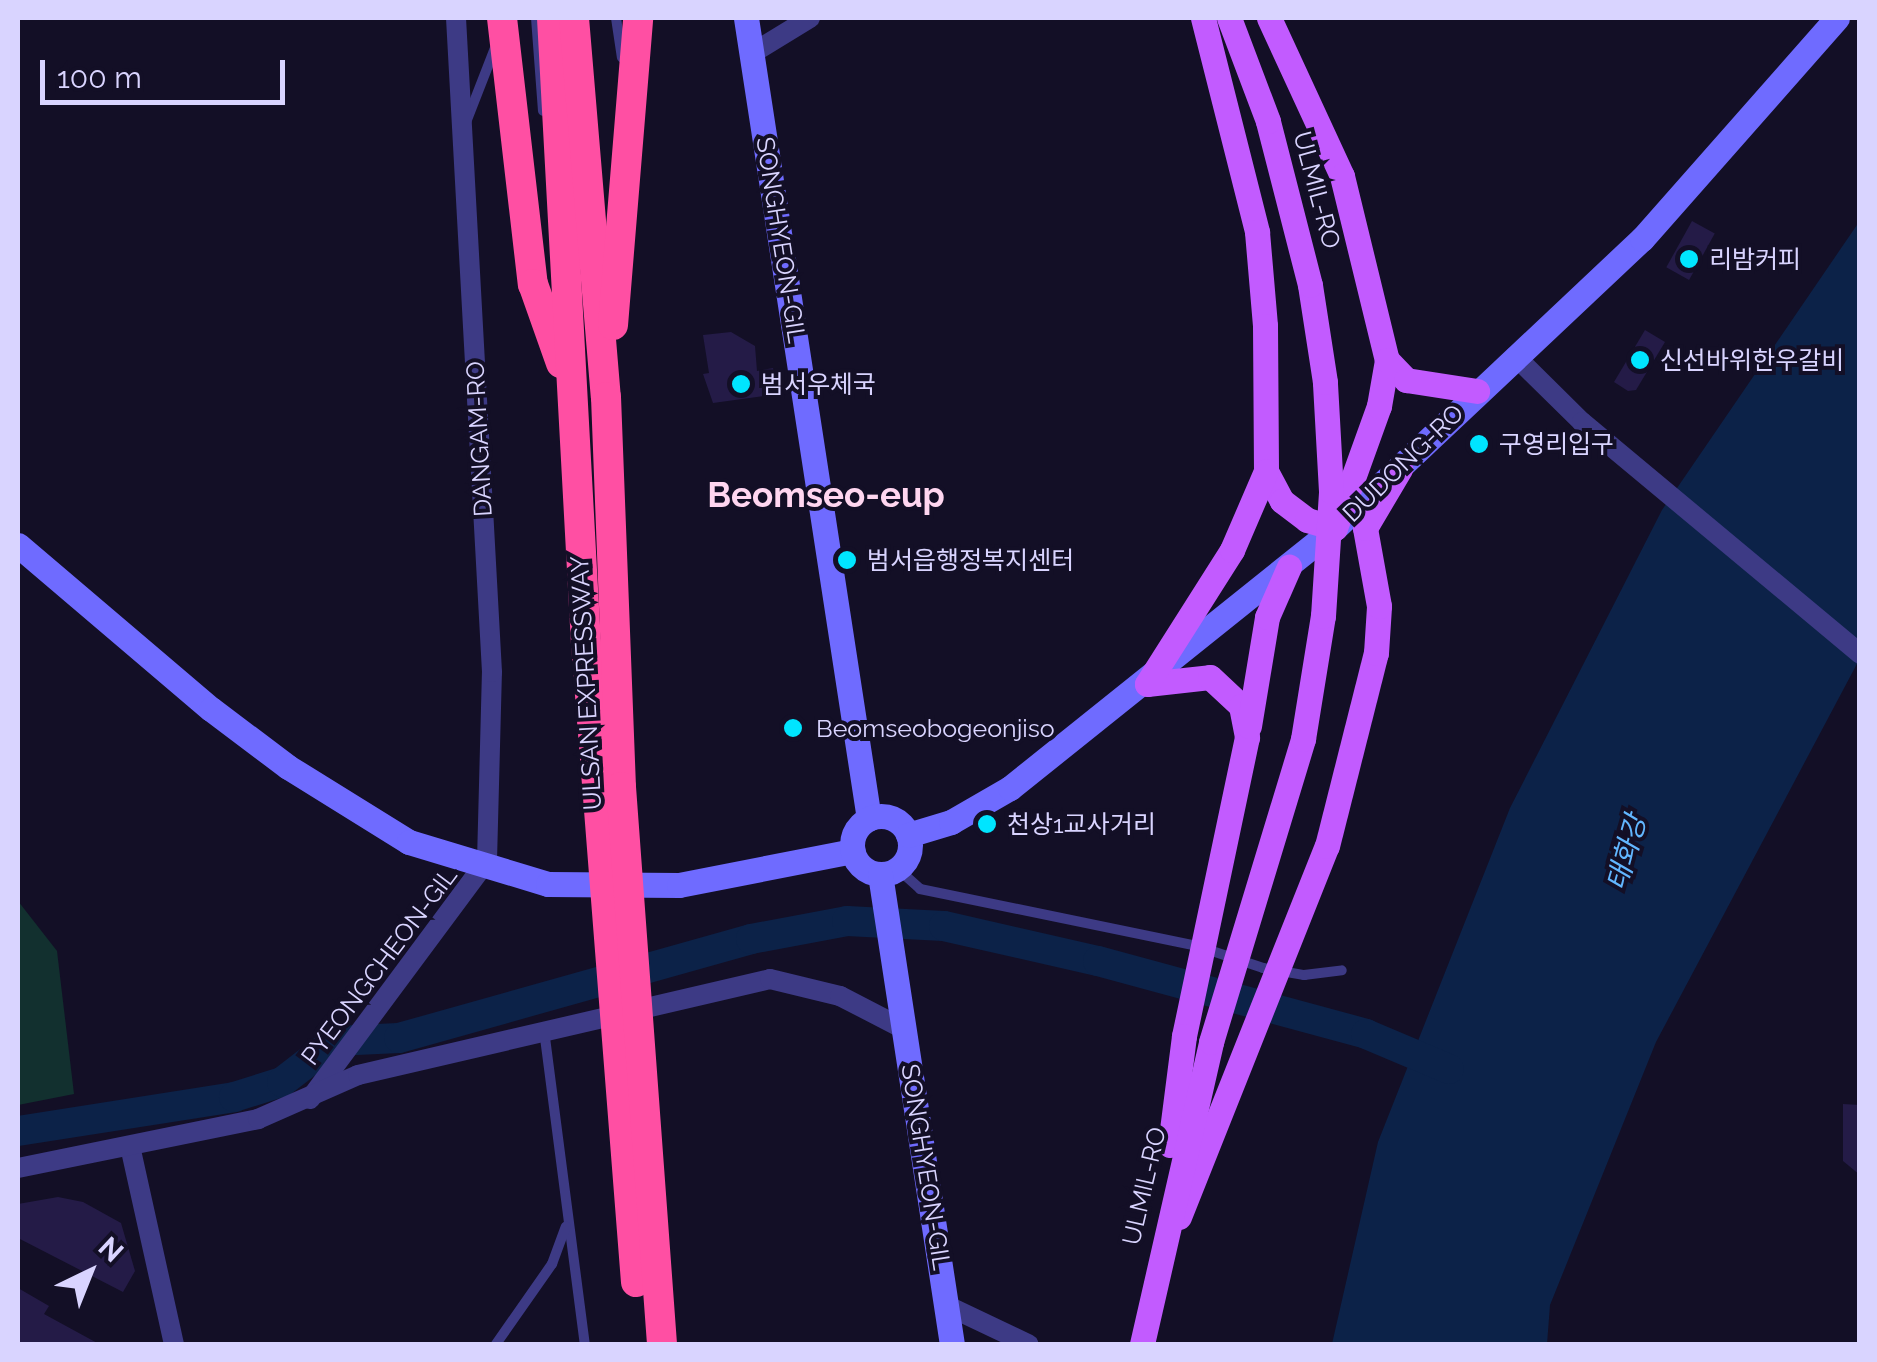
<!DOCTYPE html>
<meta charset="utf-8">
<style>
body{margin:0}
#map{position:relative;width:1877px;height:1362px;overflow:hidden;background:#130f26;font-family:Raleway,"Noto Sans KR",sans-serif}
div>[style]{position:absolute}
.green>*{inset:0;background:#12302f}
.water>*{inset:0;background:#0c2248}
.river>*{height:30px;margin:-15px;padding:0 15px;transform-origin:15px;border-radius:15px;background:#0c2248}
.building>*{inset:0;background:#241b47;transform-origin:0 0}
.lane>*{height:10px;margin:-5px;padding:0 5px;transform-origin:5px;border-radius:5px;background:#3d3a85}
.street>*{height:20px;margin:-10px;padding:0 10px;transform-origin:10px;border-radius:10px;background:#3d3a85}
.secondary>*{height:25px;margin:-12.5px;padding:0 12.5px;transform-origin:12.5px;border-radius:12.5px;background:#6f6bff}
.secondary>.ring{margin:-12.5px;padding:0;box-sizing:content-box;background:none;border:25px solid #6f6bff;border-radius:50%}
.primary>*{height:25px;margin:-12.5px;padding:0 12.5px;transform-origin:12.5px;border-radius:12.5px;background:#c25bff}
.highway>*{height:30px;margin:-15px;padding:0 15px;transform-origin:15px;border-radius:15px;background:#ff4fa3}
.dots>*{width:28px;height:28px;translate:-50% -50%;box-sizing:border-box;border:5px solid #130f26;border-radius:50%}
span{translate:-50% -50%;white-space:nowrap;text-align:center;line-height:1.15;-webkit-text-stroke:8px #130f26;paint-order:stroke}
.street-label{font-size:25px;color:#d9d4ff}
.poi-label{font-size:25px;color:#d9d4ff}
.left{translate:0 -50%;text-align:left}
.water-label{font-size:28px;color:#62b6ff;font-style:italic}
.district-label{font-size:35px;color:#ffd6f0;font-weight:700}
.frame{position:absolute;inset:0;border:20px solid #d9d4ff;pointer-events:none}
.north{position:absolute;left:40px;top:1222px;width:100px;height:100px;-webkit-text-stroke:8px #130f26;paint-order:stroke;rotate:43deg;font-size:28px;font-weight:700;line-height:40px;text-align:center;color:#d9d4ff}
.north::after{content:'';display:block;margin:auto;width:35px;height:45px;background:#d9d4ff;clip-path:polygon(50% 0,100% 100%,50% 72%,0 100%)}
.scale{position:absolute;left:40px;top:60px;width:245px;height:45px;box-sizing:border-box;border:5px solid #d9d4ff;border-top:0;padding-left:12px;font-size:30px;line-height:35px;white-space:nowrap;color:#d9d4ff;-webkit-text-stroke:8px #130f26;paint-order:stroke}
</style>
<div id="map">
<div class="green">
<i style="clip-path:polygon(18px 901px,57px 951px,74px 1094px,18px 1105px)"></i>
</div>
<div class="water">
<i style="clip-path:polygon(1859px 222px,1859px 660px,1656px 1042px,1550px 1305px,1547px 1344px,1332px 1344px,1378px 1142px,1510px 808px,1662px 510px)"></i>
</div>
<div class="river">
<i style="left:18px;top:1131px;width:219px;rotate:-8.9deg"></i>
<i style="left:234px;top:1097px;width:50px;rotate:-17.4deg"></i>
<i style="left:282px;top:1082px;width:67px;rotate:-37.7deg"></i>
<i style="left:335px;top:1041px;width:64px;rotate:-2.7deg"></i>
<i style="left:399px;top:1038px;width:366px;rotate:-15.7deg"></i>
<i style="left:751px;top:939px;width:98px;rotate:-10.6deg"></i>
<i style="left:847px;top:921px;width:97px;rotate:3deg"></i>
<i style="left:944px;top:926px;width:158px;rotate:12.8deg"></i>
<i style="left:1098px;top:961px;width:278px;rotate:15.2deg"></i>
<i style="left:1366px;top:1034px;width:90px;rotate:22.9deg"></i>
</div>
<div class="building">
<i style="left:1692px;top:221px;width:26px;height:53px;rotate:29deg"></i>
<i style="clip-path:polygon(1645px 330px,1665px 342px,1636px 390px,1628px 391px,1614px 382px)"></i>
<i style="clip-path:polygon(731px 332px,755px 346px,757px 371px,773px 368px,778px 394px,713px 403px,703px 374px,709px 373px,703px 335px)"></i>
<i style="clip-path:polygon(1843px 1104px,1860px 1105px,1860px 1175px,1843px 1161px)"></i>
<i style="clip-path:polygon(58px 1197px,83px 1202px,121px 1223px,135px 1271px,123px 1292px,18px 1238px,18px 1204px)"></i>
<i style="clip-path:polygon(18px 1288px,49px 1306px,44px 1314px,99px 1344px,18px 1344px)"></i>
</div>
<div class="lane">
<i style="left:536px;top:18px;width:93px;rotate:85.7deg"></i>
<i style="left:616px;top:18px;width:40px;rotate:81.5deg"></i>
<i style="left:465px;top:125px;width:83px;rotate:-68.7deg"></i>
<i style="left:898px;top:869px;width:30px;rotate:42deg"></i>
<i style="left:920px;top:889px;width:280px;rotate:11.6deg"></i>
<i style="left:1194px;top:945px;width:73px;rotate:18.4deg"></i>
<i style="left:1263px;top:968px;width:42px;rotate:9.7deg"></i>
<i style="left:1304px;top:975px;width:38px;rotate:-7deg"></i>
<i style="left:544px;top:1030px;width:317px;rotate:82.6deg"></i>
<i style="left:496px;top:1344px;width:98px;rotate:-55deg"></i>
<i style="left:552px;top:1264px;width:40px;rotate:-69.8deg"></i>
</div>
<div class="street">
<i style="left:751px;top:54px;width:69px;rotate:-31.4deg"></i>
<i style="left:1515px;top:356px;width:94px;rotate:44.6deg"></i>
<i style="left:1582px;top:422px;width:362px;rotate:39.8deg"></i>
<i style="left:310px;top:1099px;width:297px;rotate:-53.4deg"></i>
<i style="left:487px;top:861px;width:189px;rotate:-88.5deg"></i>
<i style="left:492px;top:672px;width:655px;rotate:-93.15deg"></i>
<i style="left:130px;top:1146px;width:203px;rotate:77.5deg"></i>
<i style="left:18px;top:1168px;width:245px;rotate:-11.5deg"></i>
<i style="left:258px;top:1119px;width:109px;rotate:-23.7deg"></i>
<i style="left:358px;top:1075px;width:423px;rotate:-13.1deg"></i>
<i style="left:770px;top:979px;width:72px;rotate:13.7deg"></i>
<i style="left:840px;top:996px;width:72px;rotate:27.3deg"></i>
<i style="left:948px;top:1306px;width:89px;rotate:25.4deg"></i>
</div>
<div class="secondary">
<i style="left:746px;top:18px;width:810px;rotate:81.27deg"></i>
<i style="left:18px;top:545px;width:253px;rotate:40.4deg"></i>
<i style="left:211px;top:709px;width:96px;rotate:37deg"></i>
<i style="left:288px;top:767px;width:142px;rotate:31.8deg"></i>
<i style="left:409px;top:842px;width:145px;rotate:16.8deg"></i>
<i style="left:548px;top:884px;width:131px;rotate:0.4deg"></i>
<i style="left:679px;top:885px;width:177px;rotate:-11.1deg"></i>
<i class="ring" style="left:852px;top:816px;width:33px;height:33px"></i>
<i style="left:908px;top:835px;width:45px;rotate:-16.8deg"></i>
<i style="left:951px;top:822px;width:68px;rotate:-30deg"></i>
<i style="left:1010px;top:788px;width:416px;rotate:-38.7deg"></i>
<i style="left:1335px;top:528px;width:422px;rotate:-43.3deg"></i>
<i style="left:1642px;top:239px;width:295px;rotate:-48.6deg"></i>
<i style="left:880px;top:874px;width:475px;rotate:81.3deg"></i>
</div>
<div class="primary">
<i style="left:1203px;top:18px;width:221px;rotate:75.8deg"></i>
<i style="left:1257px;top:232px;width:94px;rotate:85.1deg"></i>
<i style="left:1265px;top:326px;width:145px;rotate:89.6deg"></i>
<i style="left:1266px;top:471px;width:34px;rotate:62deg"></i>
<i style="left:1282px;top:501px;width:31px;rotate:37deg"></i>
<i style="left:1307px;top:520px;width:29px;rotate:16deg"></i>
<i style="left:1335px;top:528px;width:130px;rotate:-70.2deg"></i>
<i style="left:1379px;top:406px;width:47px;rotate:-80.1deg"></i>
<i style="left:1269px;top:18px;width:174px;rotate:65.2deg"></i>
<i style="left:1342px;top:176px;width:189px;rotate:76.3deg"></i>
<i style="left:1387px;top:360px;width:28px;rotate:46deg"></i>
<i style="left:1406px;top:380px;width:72px;rotate:8.8deg"></i>
<i style="left:1147px;top:684px;width:63px;rotate:-6.3deg"></i>
<i style="left:1210px;top:677px;width:42px;rotate:43.1deg"></i>
<i style="left:1241px;top:706px;width:32px;rotate:79deg"></i>
<i style="left:1247px;top:737px;width:306px;rotate:101.9deg"></i>
<i style="left:1184px;top:1036px;width:110px;rotate:97.3deg"></i>
<i style="left:1147px;top:684px;width:159px;rotate:-57.6deg"></i>
<i style="left:1232px;top:550px;width:86px;rotate:-66.7deg"></i>
<i style="left:1249px;top:726px;width:110px;rotate:-80.6deg"></i>
<i style="left:1267px;top:617px;width:55px;rotate:-66.3deg"></i>
<i style="left:1179px;top:1217px;width:399px;rotate:-68.3deg"></i>
<i style="left:1327px;top:846px;width:199px;rotate:-75.8deg"></i>
<i style="left:1376px;top:653px;width:47px;rotate:-86.3deg"></i>
<i style="left:1379px;top:606px;width:79px;rotate:-100.2deg"></i>
<i style="left:1365px;top:528px;width:69px;rotate:-59.3deg"></i>
<i style="left:1142px;top:1344px;width:310px;rotate:-77.1deg"></i>
<i style="left:1211px;top:1042px;width:317px;rotate:-73.1deg"></i>
<i style="left:1303px;top:739px;width:125px;rotate:-80.8deg"></i>
<i style="left:1323px;top:616px;width:125px;rotate:-86.3deg"></i>
<i style="left:1331px;top:491px;width:109px;rotate:-93.2deg"></i>
<i style="left:1325px;top:382px;width:98px;rotate:-98.8deg"></i>
<i style="left:1310px;top:285px;width:169px;rotate:-104.4deg"></i>
<i style="left:1268px;top:121px;width:110px;rotate:-110.7deg"></i>
</div>
<div class="highway">
<i style="left:502px;top:18px;width:268px;rotate:83.4deg"></i>
<i style="left:533px;top:284px;width:84px;rotate:70.5deg"></i>
<i style="left:552px;top:18px;width:627px;rotate:86.89deg"></i>
<i style="left:586px;top:644px;width:640px;rotate:85.52deg"></i>
<i style="left:574px;top:18px;width:380px;rotate:85.2deg"></i>
<i style="left:606px;top:397px;width:390px;rotate:87.8deg"></i>
<i style="left:621px;top:787px;width:559px;rotate:85.79deg"></i>
<i style="left:613px;top:325px;width:308px;rotate:-85.3deg"></i>
</div>
<div class="dots">
<i style="left:1689px;top:259px;background:#00e5ff"></i>
<i style="left:1640px;top:360px;background:#00e5ff"></i>
<i style="left:741px;top:384px;background:#00e5ff"></i>
<i style="left:1479px;top:444px;background:#00e5ff"></i>
<i style="left:847px;top:560px;background:#00e5ff"></i>
<i style="left:793px;top:728px;background:#00e5ff"></i>
<i style="left:987px;top:824px;background:#00e5ff"></i>
</div>
<div class="street-label">
<span style="left:1317px;top:190px;rotate:75deg">ULMIL-RO</span>
<span style="left:781px;top:240px;rotate:81deg">SONGHYEON-GIL</span>
<span style="left:479px;top:439px;rotate:-93deg">DANGAM-RO</span>
<span style="left:1403px;top:463px;rotate:-44deg">DUDONG-RO</span>
<span style="left:586px;top:683px;rotate:-93deg">ULSAN EXPRESSWAY</span>
<span style="left:379px;top:966px;rotate:-53deg">PYEONGCHEON-GIL</span>
<span style="left:926px;top:1167px;rotate:81deg">SONGHYEON-GIL</span>
<span style="left:1144px;top:1186px;rotate:-77deg">ULMIL-RO</span>
</div>
<div class="poi-label">
<span class="left" style="left:1709px;top:259px">리밤커피</span>
<span class="left" style="left:1660px;top:360px">신선바위한우갈비</span>
<span class="left" style="left:761px;top:384px">범서우체국</span>
<span class="left" style="left:1499px;top:444px">구영리입구</span>
<span class="left" style="left:867px;top:560px">범서읍행정복지센터</span>
<span class="left" style="left:816px;top:728px">Beomseobogeonjiso</span>
<span class="left" style="left:1007px;top:824px">천상1교사거리</span>
</div>
<div class="water-label">
<span style="left:1627px;top:853px;rotate:-74deg">태화강</span>
</div>
<div class="district-label">
<span style="left:826px;top:495px">Beomseo-eup</span>
</div>
<div class="frame"></div>
<div class="north">N</div>
<div class="scale">100 m</div>
</div>
